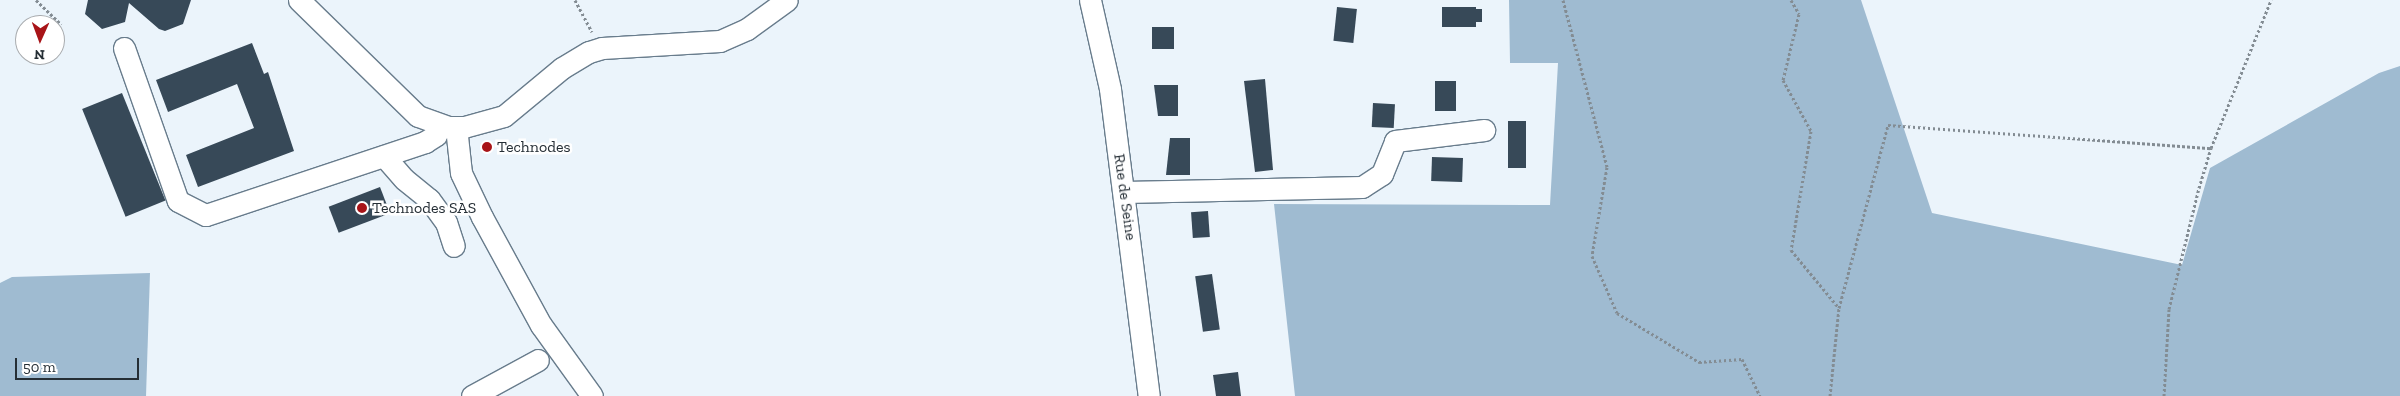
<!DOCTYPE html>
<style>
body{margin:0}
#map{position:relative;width:2400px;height:396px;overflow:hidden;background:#ebf4fb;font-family:"Zilla Slab",serif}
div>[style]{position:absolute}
.forest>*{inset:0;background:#9fbbd1}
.building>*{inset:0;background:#374958;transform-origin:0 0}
.path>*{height:3px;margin-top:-1.5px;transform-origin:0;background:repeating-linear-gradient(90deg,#838c93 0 2.5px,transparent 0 5px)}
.roads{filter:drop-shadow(1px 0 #687c8c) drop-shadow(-1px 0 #687c8c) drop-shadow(0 1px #687c8c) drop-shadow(0 -1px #687c8c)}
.minor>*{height:21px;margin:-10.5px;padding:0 10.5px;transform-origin:10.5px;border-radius:10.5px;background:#fff}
.dots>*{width:14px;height:14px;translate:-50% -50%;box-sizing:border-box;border:2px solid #fff;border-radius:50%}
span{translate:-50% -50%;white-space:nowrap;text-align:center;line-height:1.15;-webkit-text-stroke:5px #fff;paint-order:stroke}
.poi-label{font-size:16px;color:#252e35}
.left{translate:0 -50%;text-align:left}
.street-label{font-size:16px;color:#252e35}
.north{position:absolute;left:15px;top:15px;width:50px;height:50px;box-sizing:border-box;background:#fff;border:1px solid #a8abae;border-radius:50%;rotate:182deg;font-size:14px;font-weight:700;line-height:20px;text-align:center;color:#252e35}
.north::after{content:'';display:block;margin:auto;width:18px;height:22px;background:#a81418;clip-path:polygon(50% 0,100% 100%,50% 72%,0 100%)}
.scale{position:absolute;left:15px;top:358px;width:124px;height:22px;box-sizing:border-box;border:2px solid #252e35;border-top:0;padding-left:6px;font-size:15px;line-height:18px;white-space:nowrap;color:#252e35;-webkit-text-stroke:4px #fff;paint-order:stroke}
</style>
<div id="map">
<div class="forest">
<i style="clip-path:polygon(1509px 0,1861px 0,1932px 213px,2182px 265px,2210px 168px,2379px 73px,2400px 66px,2400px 396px,1295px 396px,1274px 204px,1550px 205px,1558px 63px,1510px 63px)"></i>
<i style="clip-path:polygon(150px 273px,146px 396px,0 396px,0 283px,12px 277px)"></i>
</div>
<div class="building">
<i style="clip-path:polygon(88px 0,191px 0,183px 24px,165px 31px,159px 29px,129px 3px,125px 22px,102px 29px,85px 14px)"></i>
<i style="left:1337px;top:7px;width:20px;height:34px;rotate:6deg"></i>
<i style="clip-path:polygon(1442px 7px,1476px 7px,1476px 9px,1482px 9px,1482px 22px,1476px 22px,1476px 27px,1442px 27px)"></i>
<i style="left:1152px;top:27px;width:22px;height:22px"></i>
<i style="clip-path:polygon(252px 43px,264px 74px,268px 72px,294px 151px,198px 187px,186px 155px,254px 128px,237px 84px,168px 112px,156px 80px)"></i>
<i style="clip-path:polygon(1265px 79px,1273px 170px,1255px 172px,1244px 81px)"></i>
<i style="left:1435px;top:81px;width:21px;height:30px"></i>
<i style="clip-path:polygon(1154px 85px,1178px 85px,1178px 116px,1158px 116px)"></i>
<i style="left:122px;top:93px;width:116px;height:43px;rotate:68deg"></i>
<i style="left:1373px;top:103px;width:22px;height:24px;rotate:3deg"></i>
<i style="left:1508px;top:121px;width:18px;height:47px"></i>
<i style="clip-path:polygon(1170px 138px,1190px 138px,1190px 175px,1166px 175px)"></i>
<i style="left:1432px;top:157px;width:31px;height:24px;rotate:2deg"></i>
<i style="left:380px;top:187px;width:28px;height:55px;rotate:69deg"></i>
<i style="left:1208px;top:211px;width:26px;height:17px;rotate:86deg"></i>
<i style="left:1212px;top:274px;width:56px;height:17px;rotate:82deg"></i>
<i style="clip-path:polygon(1238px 372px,1241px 396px,1216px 396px,1213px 375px)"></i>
</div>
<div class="path">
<i style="left:36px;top:0;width:35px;rotate:44deg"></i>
<i style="left:575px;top:0;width:36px;rotate:62deg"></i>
<i style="left:1563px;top:0;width:173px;rotate:75.2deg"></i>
<i style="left:1607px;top:167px;width:90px;rotate:99.6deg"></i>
<i style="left:1592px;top:256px;width:62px;rotate:66.3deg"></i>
<i style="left:1617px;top:313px;width:96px;rotate:30.9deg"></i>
<i style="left:1699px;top:362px;width:43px;rotate:-4deg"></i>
<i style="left:1742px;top:359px;width:41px;rotate:64.1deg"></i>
<i style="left:1791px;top:0;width:16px;rotate:60deg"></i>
<i style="left:1799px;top:14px;width:68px;rotate:103.6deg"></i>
<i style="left:1783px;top:80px;width:58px;rotate:61.2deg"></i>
<i style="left:1811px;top:131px;width:121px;rotate:99.5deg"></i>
<i style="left:1791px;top:250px;width:75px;rotate:50.4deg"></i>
<i style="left:1830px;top:396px;width:88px;rotate:-84.2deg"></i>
<i style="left:1839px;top:308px;width:189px;rotate:-75deg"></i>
<i style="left:1888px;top:125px;width:324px;rotate:4.1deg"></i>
<i style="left:2164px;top:396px;width:87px;rotate:-86.7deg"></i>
<i style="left:2169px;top:309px;width:125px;rotate:-76.1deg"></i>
<i style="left:2199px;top:188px;width:42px;rotate:-73.3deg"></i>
<i style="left:2211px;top:148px;width:160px;rotate:-67.9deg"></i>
</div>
<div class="roads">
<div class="minor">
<i style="left:299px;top:0;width:166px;rotate:44.3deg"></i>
<i style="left:418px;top:116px;width:32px;rotate:20deg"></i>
<i style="left:448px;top:127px;width:16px"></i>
<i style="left:464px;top:127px;width:41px;rotate:-15.4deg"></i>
<i style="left:504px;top:116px;width:75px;rotate:-39.6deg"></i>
<i style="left:562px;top:68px;width:31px;rotate:-31deg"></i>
<i style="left:589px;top:52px;width:14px;rotate:-17deg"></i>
<i style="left:602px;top:48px;width:118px;rotate:-3.4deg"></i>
<i style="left:720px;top:41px;width:30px;rotate:-24deg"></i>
<i style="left:747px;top:29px;width:49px;rotate:-35.9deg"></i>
<i style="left:1090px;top:0;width:91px;rotate:77.3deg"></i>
<i style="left:1110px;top:89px;width:309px;rotate:82.8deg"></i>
<i style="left:124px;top:48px;width:162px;rotate:70.6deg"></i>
<i style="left:178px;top:201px;width:31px;rotate:27deg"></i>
<i style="left:206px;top:215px;width:231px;rotate:-18.4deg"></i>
<i style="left:425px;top:142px;width:13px;rotate:-32deg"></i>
<i style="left:436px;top:135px;width:11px;rotate:-75deg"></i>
<i style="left:456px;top:127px;width:46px;rotate:83.8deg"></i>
<i style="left:461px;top:173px;width:49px;rotate:64.5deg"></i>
<i style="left:482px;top:217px;width:123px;rotate:61.4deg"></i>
<i style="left:541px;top:325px;width:87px;rotate:54.3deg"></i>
<i style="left:384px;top:156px;width:30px;rotate:49deg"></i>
<i style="left:404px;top:179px;width:32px;rotate:39deg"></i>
<i style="left:429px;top:199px;width:29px;rotate:54deg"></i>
<i style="left:446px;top:222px;width:25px;rotate:72deg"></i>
<i style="left:1124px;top:192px;width:238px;rotate:-1.2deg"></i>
<i style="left:1362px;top:187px;width:24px;rotate:-33deg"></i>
<i style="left:1382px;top:174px;width:35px;rotate:-68deg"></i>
<i style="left:1395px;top:141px;width:90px;rotate:-7deg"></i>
<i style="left:472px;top:396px;width:75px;rotate:-28.6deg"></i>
</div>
</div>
<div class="dots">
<i style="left:487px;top:147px;background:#a81418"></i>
<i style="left:362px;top:208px;background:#a81418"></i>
</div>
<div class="poi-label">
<span class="left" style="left:497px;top:147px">Technodes</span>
<span class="left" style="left:372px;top:208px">Technodes SAS</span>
</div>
<div class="street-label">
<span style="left:1125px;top:197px;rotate:82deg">Rue de Seine</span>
</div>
<div class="north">N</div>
<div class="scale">50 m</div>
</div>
